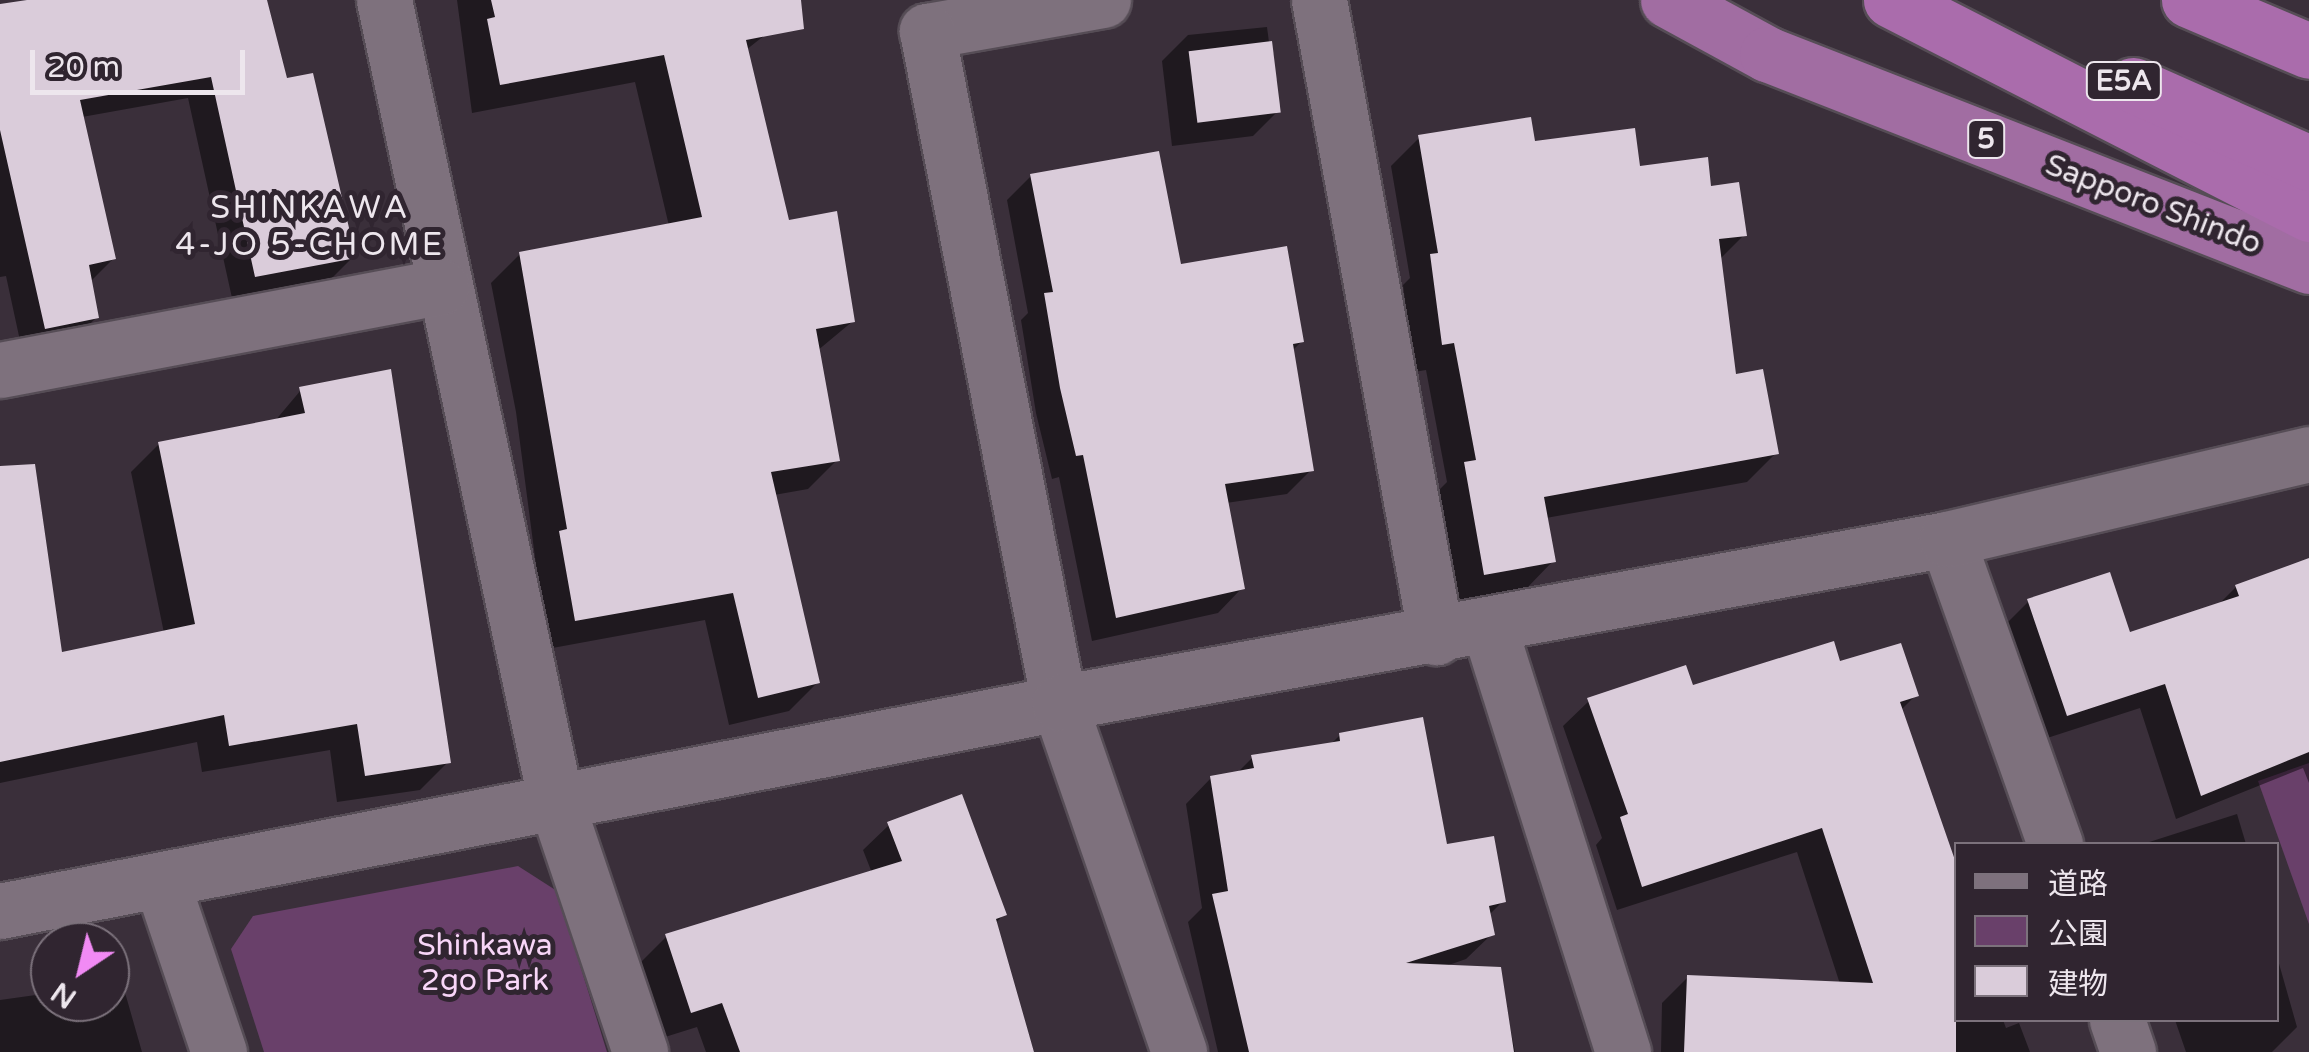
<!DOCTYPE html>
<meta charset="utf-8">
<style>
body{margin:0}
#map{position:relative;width:2309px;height:1052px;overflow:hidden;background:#3a2f3a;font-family:"Varela Round","Noto Sans JP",sans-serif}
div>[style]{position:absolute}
.green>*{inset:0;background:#69406a}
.shadow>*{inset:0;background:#0007}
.building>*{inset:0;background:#daccda;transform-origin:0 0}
.roads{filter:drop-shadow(2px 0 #564d56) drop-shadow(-2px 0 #564d56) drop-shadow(0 2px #564d56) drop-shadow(0 -2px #564d56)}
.minor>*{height:55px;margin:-27.5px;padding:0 27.5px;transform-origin:27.5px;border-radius:27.5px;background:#7e717d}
.trunk>*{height:55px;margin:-27.5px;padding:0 27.5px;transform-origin:27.5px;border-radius:27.5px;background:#a16da2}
.motorway>*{height:55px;margin:-27.5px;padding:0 27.5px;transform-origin:27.5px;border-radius:27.5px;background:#aa6cac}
span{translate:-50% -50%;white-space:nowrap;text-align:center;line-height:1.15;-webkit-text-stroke:10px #302530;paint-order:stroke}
.shield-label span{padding:2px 8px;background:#302530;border:2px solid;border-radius:8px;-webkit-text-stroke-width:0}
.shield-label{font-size:28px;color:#ede6ed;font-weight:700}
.street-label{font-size:30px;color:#ede6ed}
.park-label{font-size:30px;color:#f8d6f8}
.neighbourhood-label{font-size:32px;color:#ede6ed;letter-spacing:2.5px}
.legend{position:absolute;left:1954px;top:842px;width:325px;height:180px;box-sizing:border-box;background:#302530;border:2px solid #7c727c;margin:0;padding:12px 18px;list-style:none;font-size:30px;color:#ede6ed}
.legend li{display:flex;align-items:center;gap:20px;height:50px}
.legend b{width:50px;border:2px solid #7c727c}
.north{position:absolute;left:30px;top:922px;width:100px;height:100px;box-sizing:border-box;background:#302530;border:2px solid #7c727c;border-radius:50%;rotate:215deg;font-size:28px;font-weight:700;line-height:40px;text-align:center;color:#ede6ed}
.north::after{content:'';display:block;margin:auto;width:35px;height:45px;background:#f18af4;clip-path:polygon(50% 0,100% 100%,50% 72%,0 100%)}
.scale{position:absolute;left:30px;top:50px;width:215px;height:45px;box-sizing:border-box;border:5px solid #ede6ed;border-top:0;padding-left:12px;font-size:30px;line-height:35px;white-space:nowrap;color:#ede6ed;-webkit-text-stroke:8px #302530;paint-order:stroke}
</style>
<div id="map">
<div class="green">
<i style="clip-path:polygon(2309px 763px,2309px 924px,2258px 781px)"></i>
<i style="clip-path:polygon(518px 866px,557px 891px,607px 1052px,264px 1052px,231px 949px,253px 916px)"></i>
</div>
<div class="shadow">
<i style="clip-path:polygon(43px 0,265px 0,285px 81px,353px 257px,330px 280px,232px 298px,188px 98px,82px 117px,114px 258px,90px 282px,96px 318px,73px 340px,22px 350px,6px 276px,0 277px,0 7px)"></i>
<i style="clip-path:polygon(457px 0,781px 0,785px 19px,746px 50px,787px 223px,853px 321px,817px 351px,837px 460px,808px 489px,774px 495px,818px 682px,789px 711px,729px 725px,705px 620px,547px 649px,516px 412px,491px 283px,520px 254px,669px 226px,635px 82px,472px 113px)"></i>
<i style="clip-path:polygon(1267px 27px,1278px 111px,1253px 136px,1172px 146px,1162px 61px,1188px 35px)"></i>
<i style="clip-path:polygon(1420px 137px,1533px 143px,1709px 189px,1744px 235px,1719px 260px,1734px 377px,1776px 453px,1747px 482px,1546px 518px,1553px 561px,1525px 590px,1456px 602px,1436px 493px,1447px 482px,1426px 370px,1414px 372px,1403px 285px,1410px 278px,1391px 166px)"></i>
<i style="clip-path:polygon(1031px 176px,1302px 341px,1292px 351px,1311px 470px,1287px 494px,1226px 503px,1242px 588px,1218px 613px,1092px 641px,1059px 477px,1052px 479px,1036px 413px,1021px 320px,1028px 313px,1007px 200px)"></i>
<i style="clip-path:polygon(301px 390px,448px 762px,420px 790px,337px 802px,330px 750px,202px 772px,197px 742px,0 783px,0 548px,60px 655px,164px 633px,131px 472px,159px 444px,274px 422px)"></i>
<i style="clip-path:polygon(2309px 561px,2309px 783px,2303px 768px,2176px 819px,2140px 708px,2041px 740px,2003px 627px,2029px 601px,2129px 635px,2217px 606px,2236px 587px)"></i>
<i style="clip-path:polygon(1838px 664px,1916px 695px,1900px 711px,1956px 873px,1956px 1020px,2003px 1020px,2006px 1028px,2019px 1023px,2030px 1052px,1661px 1052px,1662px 1003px,1688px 977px,1840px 984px,1797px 852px,1617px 910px,1596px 845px,1602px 838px,1563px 726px,1589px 701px)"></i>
<i style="clip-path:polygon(1340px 735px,1503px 901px,1488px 916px,1492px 934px,1466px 959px,1443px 967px,1499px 970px,1515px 1052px,1218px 1052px,1188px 922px,1202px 908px,1186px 804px,1211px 778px,1236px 774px,1253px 757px,1330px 745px)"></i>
<i style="clip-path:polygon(2237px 814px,2246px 844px,2143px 844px)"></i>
<i style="clip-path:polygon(889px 825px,1004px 914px,995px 924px,1034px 1052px,706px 1052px,697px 1027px,665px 1037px,641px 962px,667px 936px,872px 873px,863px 850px)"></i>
<i style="clip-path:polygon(2276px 953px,2297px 1027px,2272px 1052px,2186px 1052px,2175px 1020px,2276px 1020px)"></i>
<i style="clip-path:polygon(122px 982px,142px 1052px,0 1052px,0 1000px,50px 993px,50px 1002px,110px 1002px,110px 984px)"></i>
</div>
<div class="building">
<i style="clip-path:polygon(27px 0,267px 0,287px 78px,313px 73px,356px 258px,255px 277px,211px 77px,80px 100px,116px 259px,89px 265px,99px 318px,45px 329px,0 130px,0 4px)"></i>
<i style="clip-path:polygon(491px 0,801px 0,804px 29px,746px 40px,789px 220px,837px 211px,855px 322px,816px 329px,840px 461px,771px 472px,820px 683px,758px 698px,733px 593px,575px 621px,559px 531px,567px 529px,519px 252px,702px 217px,664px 55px,500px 85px,487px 19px,495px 17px)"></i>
<i style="left:1272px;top:41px;width:72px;height:84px;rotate:83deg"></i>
<i style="clip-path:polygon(1531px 117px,1535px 141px,1635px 128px,1640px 166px,1708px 157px,1711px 186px,1739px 182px,1747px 236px,1719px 239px,1736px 374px,1763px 369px,1779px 454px,1544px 497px,1556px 562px,1484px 575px,1464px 462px,1476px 460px,1454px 343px,1442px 345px,1430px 254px,1438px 253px,1418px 135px)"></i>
<i style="clip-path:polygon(1159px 151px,1181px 264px,1287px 246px,1304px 342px,1293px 344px,1314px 471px,1225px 484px,1245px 589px,1116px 618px,1083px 455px,1076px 456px,1060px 388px,1044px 293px,1053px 292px,1030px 174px)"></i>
<i style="clip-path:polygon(391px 369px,451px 763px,365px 776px,357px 724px,229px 746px,224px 715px,0 762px,0 466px,35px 464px,62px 652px,195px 624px,158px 442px,305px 413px,299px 387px)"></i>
<i style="clip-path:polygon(2309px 558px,2309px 752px,2201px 796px,2165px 684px,2067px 716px,2027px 599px,2110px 572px,2130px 632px,2239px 596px,2235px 585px)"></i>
<i style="clip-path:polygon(1834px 641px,1840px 661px,1901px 643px,1919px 696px,1900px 702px,1956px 863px,1956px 1052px,1684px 1052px,1687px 975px,1873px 983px,1822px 828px,1642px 887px,1620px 817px,1628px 814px,1587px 698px,1686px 665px,1693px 685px)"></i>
<i style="clip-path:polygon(1423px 717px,1447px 844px,1494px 836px,1506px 902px,1489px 906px,1495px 935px,1406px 963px,1501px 967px,1514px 1052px,1249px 1052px,1212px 894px,1228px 891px,1210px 776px,1254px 768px,1251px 755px,1340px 741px,1339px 733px)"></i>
<i style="clip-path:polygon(962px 794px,1007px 915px,996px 919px,1034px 1052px,740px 1052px,722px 1003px,691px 1013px,665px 934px,902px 861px,887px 822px)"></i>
</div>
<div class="roads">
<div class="minor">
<i style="left:384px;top:0;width:820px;rotate:77.9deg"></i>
<i style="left:556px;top:802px;width:264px;rotate:71.4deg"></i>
<i style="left:1103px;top:0;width:179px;rotate:170deg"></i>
<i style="left:927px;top:31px;width:685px;rotate:78.89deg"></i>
<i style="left:1059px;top:703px;width:369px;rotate:71deg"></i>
<i style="left:1319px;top:0;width:648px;rotate:79.59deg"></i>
<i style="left:0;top:370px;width:449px;rotate:-10.7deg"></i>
<i style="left:1947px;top:539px;width:324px;rotate:70.5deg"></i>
<i style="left:1489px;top:627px;width:446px;rotate:72.5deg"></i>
<i style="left:161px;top:880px;width:182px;rotate:71.4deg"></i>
<i style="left:0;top:911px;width:1079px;rotate:-11.11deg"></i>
<i style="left:1059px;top:703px;width:903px;rotate:-10.46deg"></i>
<i style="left:1947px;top:539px;width:372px;rotate:-13.2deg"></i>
<i style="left:2117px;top:1020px;width:34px;rotate:71deg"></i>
</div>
<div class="trunk">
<i style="left:1668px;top:0;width:113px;rotate:28.6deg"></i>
<i style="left:1767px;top:54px;width:582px;rotate:21.36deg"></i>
</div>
<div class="motorway">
<i style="left:1891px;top:0;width:470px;rotate:27.1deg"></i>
<i style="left:2189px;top:0;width:130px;rotate:23deg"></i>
<i style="left:2133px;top:85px;width:193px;rotate:23.9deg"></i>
</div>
</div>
<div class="shield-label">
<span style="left:2124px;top:81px">E5A</span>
<span style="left:1986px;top:139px">5</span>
</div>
<div class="street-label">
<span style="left:2153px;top:205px;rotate:21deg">Sapporo Shindo</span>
</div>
<div class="park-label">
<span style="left:485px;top:963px">Shinkawa<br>2go Park</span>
</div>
<div class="neighbourhood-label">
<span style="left:310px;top:227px">SHINKAWA<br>4-JO 5-CHOME</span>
</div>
<ul class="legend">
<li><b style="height:12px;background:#7e717d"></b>道路</li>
<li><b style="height:28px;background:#69406a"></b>公園</li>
<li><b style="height:28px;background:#daccda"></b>建物</li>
</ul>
<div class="north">N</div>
<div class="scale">20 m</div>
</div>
